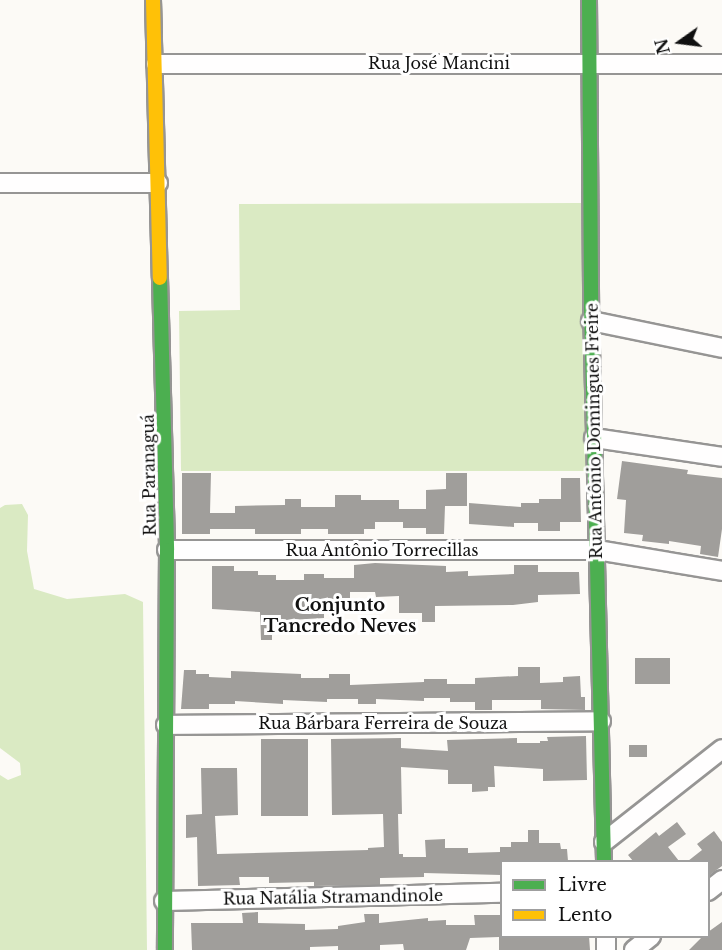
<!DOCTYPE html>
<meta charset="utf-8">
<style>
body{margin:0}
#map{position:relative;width:722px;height:950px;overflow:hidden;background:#fcfaf6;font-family:"Libre Baskerville",serif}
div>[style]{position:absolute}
.forest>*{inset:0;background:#daeac3}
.building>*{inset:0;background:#a09e9b;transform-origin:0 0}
.roads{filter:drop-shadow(2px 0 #969594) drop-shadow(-2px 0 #969594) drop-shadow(0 2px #969594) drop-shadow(0 -2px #969594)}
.street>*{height:18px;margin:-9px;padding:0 9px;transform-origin:9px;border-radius:9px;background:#fffefe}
.fast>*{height:14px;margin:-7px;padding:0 7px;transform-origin:7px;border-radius:7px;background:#4caf50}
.slow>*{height:14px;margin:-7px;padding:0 7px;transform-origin:7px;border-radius:7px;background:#ffc107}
span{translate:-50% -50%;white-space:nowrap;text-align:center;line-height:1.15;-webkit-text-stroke:6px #fff;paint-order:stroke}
.street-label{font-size:16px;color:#101010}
.neighbourhood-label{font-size:18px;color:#101010;font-weight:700}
.legend{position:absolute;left:500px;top:860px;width:210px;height:78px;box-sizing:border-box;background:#fff;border:2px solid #9f9f9f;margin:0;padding:8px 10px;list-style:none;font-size:18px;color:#101010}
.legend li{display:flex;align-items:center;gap:12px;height:30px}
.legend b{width:30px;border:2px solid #9f9f9f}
.north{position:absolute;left:650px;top:12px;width:60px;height:60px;-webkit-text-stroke:4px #fff;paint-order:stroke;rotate:256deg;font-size:16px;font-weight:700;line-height:24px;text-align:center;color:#101010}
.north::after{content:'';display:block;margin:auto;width:21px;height:27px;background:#101010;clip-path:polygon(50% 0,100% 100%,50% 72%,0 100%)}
</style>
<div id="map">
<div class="forest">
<i style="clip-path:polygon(581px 203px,586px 471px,181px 471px,179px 311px,240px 310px,239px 204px)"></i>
<i style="clip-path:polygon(22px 504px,28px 515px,27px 551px,34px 589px,67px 599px,125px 594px,143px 602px,147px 950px,0 950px,0 775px,8px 780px,21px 775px,20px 763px,0 748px,0 508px,5px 505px)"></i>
</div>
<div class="building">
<i style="clip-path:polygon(622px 461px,688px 470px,687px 474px,722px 478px,722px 529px,718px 557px,700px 554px,701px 546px,669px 541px,669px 544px,642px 541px,643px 535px,624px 533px,626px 500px,617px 499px)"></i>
<i style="clip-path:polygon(182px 473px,211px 473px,210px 513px,235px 513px,235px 506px,285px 505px,285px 499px,301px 499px,301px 507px,335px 507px,335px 495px,361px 495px,361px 500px,399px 500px,399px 509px,426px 509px,426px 490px,446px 489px,446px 473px,467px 473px,467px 506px,445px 506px,444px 534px,426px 534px,426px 528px,403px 528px,403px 522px,375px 522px,375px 529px,364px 529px,364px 534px,328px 534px,328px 529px,301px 529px,301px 534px,255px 534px,255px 529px,210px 529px,210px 534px,182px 534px)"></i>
<i style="clip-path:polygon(561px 478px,580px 478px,581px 522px,560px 522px,560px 531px,538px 531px,538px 523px,514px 523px,514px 527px,469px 524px,469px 503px,521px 507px,521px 503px,539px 503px,539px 499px,561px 499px)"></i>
<i style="clip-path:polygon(375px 563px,446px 566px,446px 572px,468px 571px,468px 576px,514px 574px,514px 565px,538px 565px,538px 572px,579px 572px,580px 594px,538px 595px,538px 602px,513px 605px,435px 606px,435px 622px,422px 622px,422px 613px,399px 613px,399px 596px,376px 597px,375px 592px,350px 592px,350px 605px,324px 606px,324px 618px,272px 621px,272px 640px,261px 640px,260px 612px,212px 609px,212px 566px,234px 566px,234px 571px,258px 571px,258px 575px,276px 575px,276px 580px,304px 580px,304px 574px,324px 574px,324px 578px,354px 578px,354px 565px)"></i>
<i style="left:635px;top:658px;width:35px;height:26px"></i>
<i style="clip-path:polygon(518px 667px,540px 667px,540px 683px,563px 682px,563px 677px,580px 676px,581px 697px,585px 697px,585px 710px,541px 709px,541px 700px,492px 700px,492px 710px,475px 710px,475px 702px,450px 702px,450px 698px,424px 698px,424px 701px,376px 699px,376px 704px,358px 704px,358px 699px,327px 699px,327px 702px,283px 700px,283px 704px,235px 701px,235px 704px,209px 704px,209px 709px,181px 709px,184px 670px,196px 670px,196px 674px,209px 674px,209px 677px,231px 678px,231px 671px,301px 674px,301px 678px,329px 678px,329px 674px,350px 674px,350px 685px,424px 682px,424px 679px,447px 679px,447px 684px,475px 684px,475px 678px,518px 676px)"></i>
<i style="clip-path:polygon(586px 736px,587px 780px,543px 781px,543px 769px,494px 766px,495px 787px,488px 787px,488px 791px,472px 792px,472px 784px,448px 784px,448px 770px,401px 767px,402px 814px,398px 814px,399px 854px,403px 854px,403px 857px,426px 857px,425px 840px,445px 839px,445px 848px,468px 848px,468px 853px,500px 852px,500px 847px,511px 847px,511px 842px,528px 842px,528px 830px,539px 830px,539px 843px,560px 843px,561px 849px,567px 849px,568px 861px,501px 861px,501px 875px,424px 873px,424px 877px,380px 878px,380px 885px,314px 886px,314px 882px,269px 883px,269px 877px,239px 877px,240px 885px,198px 886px,197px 837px,186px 838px,186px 815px,202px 814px,201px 768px,237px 768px,238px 815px,215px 816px,217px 854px,368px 850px,368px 848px,384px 847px,383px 814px,332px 815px,331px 739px,401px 738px,401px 748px,448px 751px,447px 740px,517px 738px,517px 743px,540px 743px,540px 741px,548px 741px,547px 737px)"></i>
<i style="left:261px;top:739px;width:47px;height:77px"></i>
<i style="left:647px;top:745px;width:12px;height:18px;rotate:90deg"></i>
<i style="clip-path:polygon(677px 822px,686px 834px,668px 847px,679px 861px,633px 861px,628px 855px,656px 832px,659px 836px)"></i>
<i style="clip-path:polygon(714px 831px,722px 842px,722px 866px,708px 876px,708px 861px,688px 861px,702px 850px,697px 844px)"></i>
<i style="clip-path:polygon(258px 912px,258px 923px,305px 924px,305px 930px,338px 929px,338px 926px,365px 922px,364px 914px,379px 914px,379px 923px,428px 918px,428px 921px,446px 920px,446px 925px,475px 925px,474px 915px,501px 915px,501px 936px,589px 936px,590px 950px,499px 950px,499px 937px,470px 938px,466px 950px,404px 950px,403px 944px,380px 945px,380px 950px,338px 950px,338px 946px,310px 947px,310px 950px,192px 950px,191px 923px,243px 923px,242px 913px)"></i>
<i style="clip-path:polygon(722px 922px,722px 950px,689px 950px,703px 936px,708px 936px,708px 932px)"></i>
</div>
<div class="roads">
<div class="street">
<i style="left:156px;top:64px;width:566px"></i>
<i style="left:0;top:183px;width:158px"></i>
<i style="left:591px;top:321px;width:134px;rotate:11.6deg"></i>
<i style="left:594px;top:438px;width:129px;rotate:8.4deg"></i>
<i style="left:167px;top:550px;width:430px"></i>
<i style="left:597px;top:550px;width:127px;rotate:9.5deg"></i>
<i style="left:166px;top:725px;width:435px;rotate:-0.5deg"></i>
<i style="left:604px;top:842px;width:150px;rotate:-38.2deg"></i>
<i style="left:708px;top:891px;width:18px;rotate:-38deg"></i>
<i style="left:164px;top:901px;width:338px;rotate:-1.4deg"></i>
<i style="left:606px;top:936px;width:14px;rotate:90deg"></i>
<i style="left:634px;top:950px;width:22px;rotate:-39deg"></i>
</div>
<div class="fast">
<i style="left:589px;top:0;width:305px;rotate:89.6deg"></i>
<i style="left:591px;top:305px;width:557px;rotate:88.66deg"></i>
<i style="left:160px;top:278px;width:272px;rotate:88.5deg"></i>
<i style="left:167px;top:550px;width:400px;rotate:90.3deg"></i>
</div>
<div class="slow">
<i style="left:153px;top:0;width:278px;rotate:88.6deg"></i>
</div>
</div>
<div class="street-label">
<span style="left:439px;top:63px">Rua José Mancini</span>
<span style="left:594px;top:431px;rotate:-91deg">Rua Antônio Domingues Freire</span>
<span style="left:149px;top:475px;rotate:-91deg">Rua Paranaguá</span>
<span style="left:382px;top:550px">Rua Antônio Torrecillas</span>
<span style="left:383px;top:723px">Rua Bárbara Ferreira de Souza</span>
<span style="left:333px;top:897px;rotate:-1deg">Rua Natália Stramandinole</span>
</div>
<div class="neighbourhood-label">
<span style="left:340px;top:616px">Conjunto<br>Tancredo Neves</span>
</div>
<ul class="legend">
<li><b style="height:8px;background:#4caf50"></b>Livre</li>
<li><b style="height:8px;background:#ffc107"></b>Lento</li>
</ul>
<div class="north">N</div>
</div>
